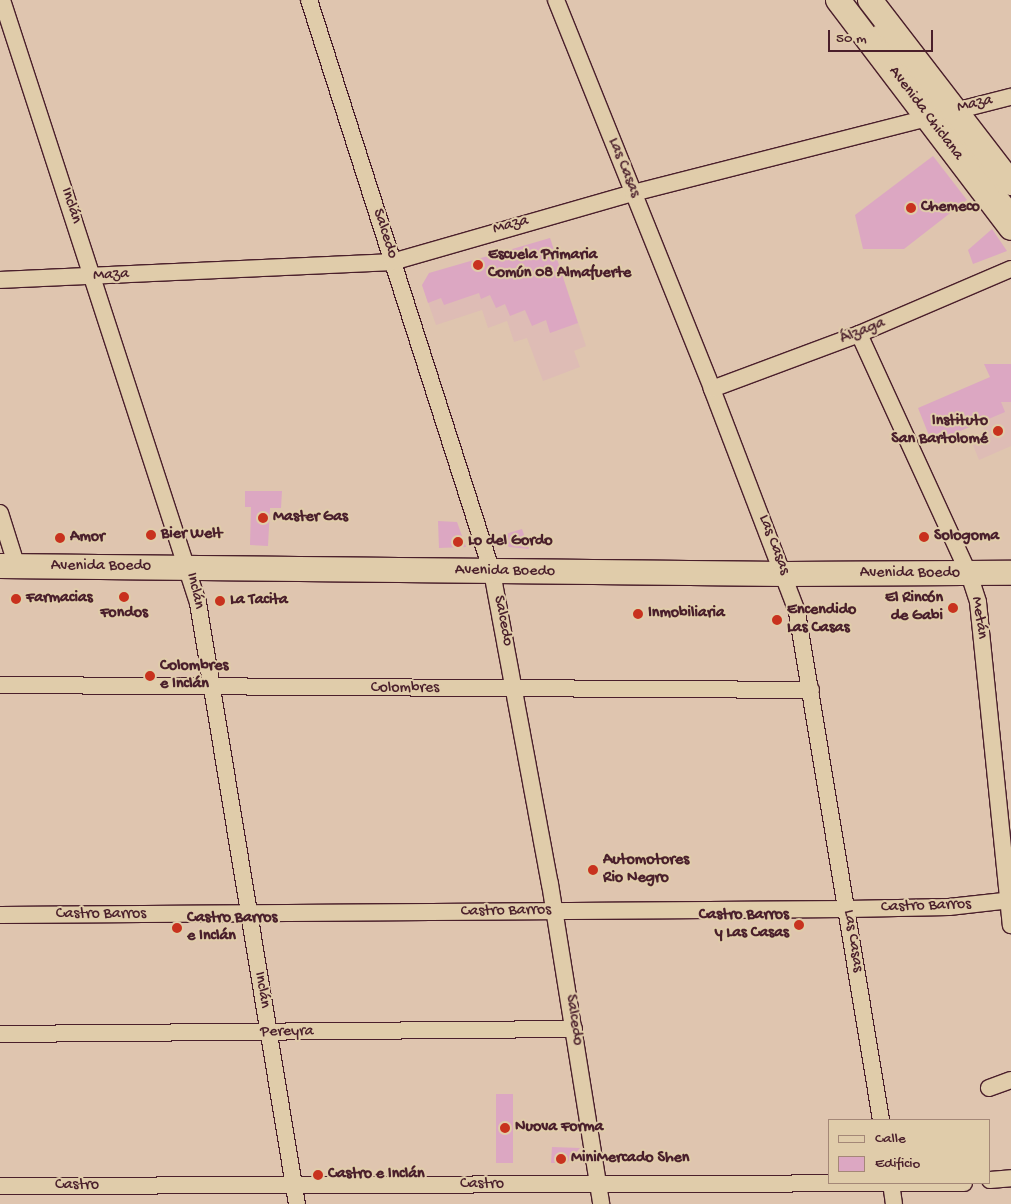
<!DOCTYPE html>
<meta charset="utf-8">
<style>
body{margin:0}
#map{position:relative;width:1011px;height:1204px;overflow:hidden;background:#dfc5af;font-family:"Gochi Hand",sans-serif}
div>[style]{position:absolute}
.built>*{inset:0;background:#debcb5}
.building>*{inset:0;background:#dca7c2;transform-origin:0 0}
.roads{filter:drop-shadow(1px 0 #4a1f2b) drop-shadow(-1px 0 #4a1f2b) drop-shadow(0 1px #4a1f2b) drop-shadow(0 -1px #4a1f2b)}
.service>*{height:9px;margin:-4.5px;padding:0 4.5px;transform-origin:4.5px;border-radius:4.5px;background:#e0ccaa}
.minor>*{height:16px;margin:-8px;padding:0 8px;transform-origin:8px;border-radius:8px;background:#e0ccaa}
.secondary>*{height:24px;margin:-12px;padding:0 12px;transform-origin:12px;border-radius:12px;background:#e0ccaa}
.dots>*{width:14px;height:14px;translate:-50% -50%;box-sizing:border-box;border:2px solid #e0ccaa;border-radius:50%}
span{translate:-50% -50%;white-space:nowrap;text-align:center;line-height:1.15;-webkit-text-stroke:4px #e0ccaa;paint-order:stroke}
.street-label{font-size:16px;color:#4a1f2b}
.poi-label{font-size:16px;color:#4a1f2b;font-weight:700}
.left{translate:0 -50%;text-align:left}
.right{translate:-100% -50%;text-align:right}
.legend{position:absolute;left:828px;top:1119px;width:162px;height:65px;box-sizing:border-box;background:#e0ccaa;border:1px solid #a48777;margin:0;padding:6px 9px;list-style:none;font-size:15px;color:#4a1f2b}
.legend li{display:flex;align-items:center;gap:10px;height:25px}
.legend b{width:25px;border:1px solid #a48777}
.scale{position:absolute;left:828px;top:30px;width:105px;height:22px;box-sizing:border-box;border:2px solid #4a1f2b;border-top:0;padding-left:6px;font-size:15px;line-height:18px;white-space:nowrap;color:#4a1f2b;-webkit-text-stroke:4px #e0ccaa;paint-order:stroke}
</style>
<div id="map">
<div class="built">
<i style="clip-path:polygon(550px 238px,586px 346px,574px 351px,580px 367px,543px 381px,527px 338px,514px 342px,507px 321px,488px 328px,482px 310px,436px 325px,422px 285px)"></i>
<i style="clip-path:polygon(1001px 402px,1011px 402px,1011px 446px,979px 460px,973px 445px,988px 439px,981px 422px)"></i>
</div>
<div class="building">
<i style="clip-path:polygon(933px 156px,967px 200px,904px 249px,863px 249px,855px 215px)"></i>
<i style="clip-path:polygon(992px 229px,1007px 251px,973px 264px,968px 250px)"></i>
<i style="clip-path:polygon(550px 238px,578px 323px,550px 333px,546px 320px,532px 326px,525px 310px,510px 316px,505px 304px,496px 308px,490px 295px,481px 299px,479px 293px,444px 305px,441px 298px,428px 303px,422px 285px,429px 273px)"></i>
<i style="clip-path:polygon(984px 364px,1011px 364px,1011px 402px,1001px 402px,1005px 412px,932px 443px,918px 408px,990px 377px)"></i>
<i style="clip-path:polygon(245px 491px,282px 491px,281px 508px,270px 508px,268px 546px,250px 545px,251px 507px,245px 507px)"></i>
<i style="clip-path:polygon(438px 521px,457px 522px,466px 547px,439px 548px)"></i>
<i style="clip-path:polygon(522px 529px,529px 549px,509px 547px,499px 536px)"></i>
<i style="left:496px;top:1094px;width:17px;height:69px"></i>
<i style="clip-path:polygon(552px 1147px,580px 1148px,567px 1163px,551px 1163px)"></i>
</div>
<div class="roads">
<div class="service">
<i style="left:876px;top:30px;width:222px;rotate:52.5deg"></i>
</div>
<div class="minor">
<i style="left:2px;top:0;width:634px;rotate:71.99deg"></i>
<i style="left:198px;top:603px;width:609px;rotate:80.65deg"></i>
<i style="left:309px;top:0;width:601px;rotate:72.26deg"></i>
<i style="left:492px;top:572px;width:317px;rotate:79.5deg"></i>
<i style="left:550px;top:884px;width:324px;rotate:80.9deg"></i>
<i style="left:556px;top:0;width:419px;rotate:68.1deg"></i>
<i style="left:712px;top:389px;width:239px;rotate:69.1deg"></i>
<i style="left:797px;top:612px;width:515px;rotate:80.61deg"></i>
<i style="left:0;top:280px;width:392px;rotate:-2.6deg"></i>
<i style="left:392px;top:262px;width:251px;rotate:-16deg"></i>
<i style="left:633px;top:193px;width:390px;rotate:-14.3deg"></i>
<i style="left:859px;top:334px;width:264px;rotate:65.4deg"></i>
<i style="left:969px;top:574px;width:29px;rotate:72deg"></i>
<i style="left:978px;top:602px;width:325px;rotate:84.2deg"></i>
<i style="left:712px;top:389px;width:157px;rotate:-20.5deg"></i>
<i style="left:859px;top:334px;width:165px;rotate:-23.2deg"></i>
<i style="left:0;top:513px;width:57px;rotate:72.5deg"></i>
<i style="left:0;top:685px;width:811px;rotate:0.35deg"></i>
<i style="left:0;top:915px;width:847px;rotate:-0.41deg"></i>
<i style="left:847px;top:909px;width:102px;rotate:-1.1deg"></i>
<i style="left:949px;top:907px;width:62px;rotate:-6.4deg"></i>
<i style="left:0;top:1034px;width:574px;rotate:-0.5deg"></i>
<i style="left:989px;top:1088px;width:23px;rotate:-20deg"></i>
<i style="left:990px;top:1180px;width:21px;rotate:-5deg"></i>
<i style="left:891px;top:1183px;width:21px;rotate:82deg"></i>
<i style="left:0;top:1186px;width:964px;rotate:-0.18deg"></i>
</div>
<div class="secondary">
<i style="left:838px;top:0;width:286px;rotate:52.8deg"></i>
<i style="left:870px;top:0;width:231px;rotate:52.4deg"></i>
<i style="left:0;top:566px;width:785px;rotate:0.58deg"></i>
<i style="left:785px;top:574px;width:226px;rotate:-0.3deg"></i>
</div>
</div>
<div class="dots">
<i style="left:911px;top:208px;background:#c8321e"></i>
<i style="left:478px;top:265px;background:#c8321e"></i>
<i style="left:998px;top:431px;background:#c8321e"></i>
<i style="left:263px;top:518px;background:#c8321e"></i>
<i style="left:151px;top:535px;background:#c8321e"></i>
<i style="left:924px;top:537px;background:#c8321e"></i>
<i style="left:60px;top:538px;background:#c8321e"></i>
<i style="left:458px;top:542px;background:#c8321e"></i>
<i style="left:124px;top:597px;background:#c8321e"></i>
<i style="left:16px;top:599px;background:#c8321e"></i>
<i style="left:220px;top:601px;background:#c8321e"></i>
<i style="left:953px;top:608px;background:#c8321e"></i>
<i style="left:638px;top:614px;background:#c8321e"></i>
<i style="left:777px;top:620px;background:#c8321e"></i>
<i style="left:150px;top:676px;background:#c8321e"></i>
<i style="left:593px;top:870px;background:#c8321e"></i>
<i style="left:799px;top:925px;background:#c8321e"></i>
<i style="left:177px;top:928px;background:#c8321e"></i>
<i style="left:505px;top:1128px;background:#c8321e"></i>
<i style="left:561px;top:1159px;background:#c8321e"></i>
<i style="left:318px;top:1175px;background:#c8321e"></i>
</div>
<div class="street-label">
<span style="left:975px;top:105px;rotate:-13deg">Maza</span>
<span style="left:925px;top:114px;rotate:53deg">Avenida Chiclana</span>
<span style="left:623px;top:168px;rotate:68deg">Las Casas</span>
<span style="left:70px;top:206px;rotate:72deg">Inclán</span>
<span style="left:511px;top:226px;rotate:-15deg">Maza</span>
<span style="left:384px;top:234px;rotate:72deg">Salcedo</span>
<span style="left:111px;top:276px;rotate:-3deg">Maza</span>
<span style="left:863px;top:332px;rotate:-22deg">Álzaga</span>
<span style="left:773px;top:545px;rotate:69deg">Las Casas</span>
<span style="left:101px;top:567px">Avenida Boedo</span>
<span style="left:505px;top:572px;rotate:1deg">Avenida Boedo</span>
<span style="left:910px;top:574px">Avenida Boedo</span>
<span style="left:194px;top:591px;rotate:77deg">Inclán</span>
<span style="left:978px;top:618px;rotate:81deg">Metán</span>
<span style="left:502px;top:621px;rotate:79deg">Salcedo</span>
<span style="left:405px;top:689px">Colombres</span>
<span style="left:926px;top:907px;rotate:-2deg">Castro Barros</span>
<span style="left:506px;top:912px;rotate:-1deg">Castro Barros</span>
<span style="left:101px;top:915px">Castro Barros</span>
<span style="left:852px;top:941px;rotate:81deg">Las Casas</span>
<span style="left:261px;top:990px;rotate:80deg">Inclán</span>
<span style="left:573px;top:1020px;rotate:81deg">Salcedo</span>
<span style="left:287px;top:1033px;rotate:-1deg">Pereyra</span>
<span style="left:482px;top:1185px">Castro</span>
<span style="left:77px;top:1186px">Castro</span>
</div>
<div class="poi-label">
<span class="left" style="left:921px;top:208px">Chemeco</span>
<span class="left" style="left:488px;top:265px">Escuela Primaria<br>Común 08 Almafuerte</span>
<span class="right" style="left:988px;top:431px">Instituto<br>San Bartolomé</span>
<span class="left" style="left:273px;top:518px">Master Gas</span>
<span class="left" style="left:161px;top:535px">Bier Welt</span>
<span class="left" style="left:934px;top:537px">Sologoma</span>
<span class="left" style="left:70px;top:538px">Amor</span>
<span class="left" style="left:468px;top:542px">Lo del Gordo</span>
<span class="left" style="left:26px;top:599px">Farmacias</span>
<span class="right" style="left:943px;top:608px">El Rincón<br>de Gabi</span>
<span class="left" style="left:230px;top:601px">La Tacita</span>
<span class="left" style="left:787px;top:620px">Encendido<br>Las Casas</span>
<span style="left:124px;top:614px">Fondos</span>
<span class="left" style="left:648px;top:614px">Inmobiliaria</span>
<span class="left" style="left:160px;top:676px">Colombres<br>e Inclán</span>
<span class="left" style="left:603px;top:870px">Automotores<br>Rio Negro</span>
<span class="right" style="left:789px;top:925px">Castro Barros<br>y Las Casas</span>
<span class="left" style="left:187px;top:928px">Castro Barros<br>e Inclán</span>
<span class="left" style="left:515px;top:1128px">Nuova Forma</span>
<span class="left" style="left:571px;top:1159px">MiniMercado Shen</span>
<span class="left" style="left:328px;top:1175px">Castro e Inclán</span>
</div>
<ul class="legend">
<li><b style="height:6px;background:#e0ccaa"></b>Calle</li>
<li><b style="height:14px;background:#dca7c2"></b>Edificio</li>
</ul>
<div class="scale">50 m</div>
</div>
